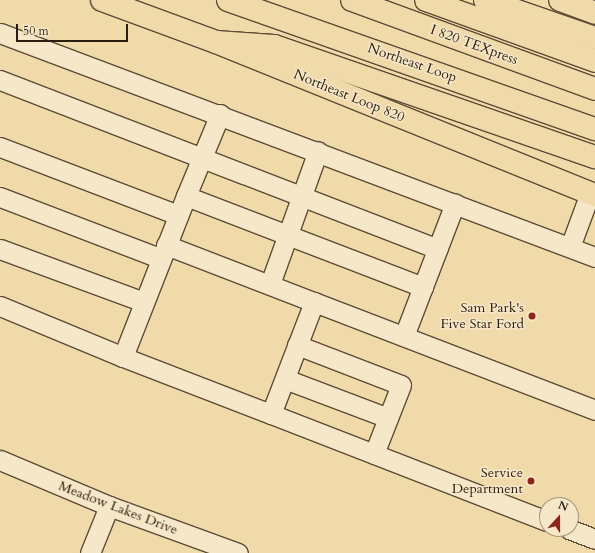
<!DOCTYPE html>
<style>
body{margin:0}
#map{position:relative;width:595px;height:553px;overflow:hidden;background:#f1daaa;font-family:Cardo,serif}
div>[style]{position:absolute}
.roads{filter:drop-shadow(1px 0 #5c4c36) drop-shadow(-1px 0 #5c4c36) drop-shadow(0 1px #5c4c36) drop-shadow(0 -1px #5c4c36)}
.minor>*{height:19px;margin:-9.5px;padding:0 9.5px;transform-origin:9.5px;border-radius:9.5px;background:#f6e7c8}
.major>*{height:22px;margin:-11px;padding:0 11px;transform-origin:11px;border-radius:11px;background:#f1daaa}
.highway>*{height:22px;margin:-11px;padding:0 11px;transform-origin:11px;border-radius:11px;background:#f1daaa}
.dots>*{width:11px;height:11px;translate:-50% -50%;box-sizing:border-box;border:2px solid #f6e7c8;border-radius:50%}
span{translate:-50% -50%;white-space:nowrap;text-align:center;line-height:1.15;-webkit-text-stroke:3px #f6e7c8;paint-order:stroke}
.street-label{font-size:14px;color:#2b1d0f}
.poi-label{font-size:14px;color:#2b1d0f}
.right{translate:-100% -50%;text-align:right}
.north{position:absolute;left:539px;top:497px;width:40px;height:40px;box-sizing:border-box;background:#f6e7c8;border:1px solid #a5967e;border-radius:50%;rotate:21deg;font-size:11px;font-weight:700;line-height:16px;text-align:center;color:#2b1d0f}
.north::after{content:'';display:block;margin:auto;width:14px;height:18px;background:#8f2418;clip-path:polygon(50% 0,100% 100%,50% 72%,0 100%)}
.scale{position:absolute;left:16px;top:24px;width:112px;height:18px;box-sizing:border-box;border:2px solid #2b1d0f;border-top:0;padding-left:5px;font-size:12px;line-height:14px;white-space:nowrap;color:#2b1d0f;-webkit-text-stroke:3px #f6e7c8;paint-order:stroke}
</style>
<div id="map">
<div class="roads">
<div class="minor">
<i style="left:0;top:33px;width:636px;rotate:20.63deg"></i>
<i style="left:0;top:80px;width:469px;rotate:21.1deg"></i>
<i style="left:220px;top:114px;width:89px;rotate:112.5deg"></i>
<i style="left:186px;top:196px;width:254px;rotate:21deg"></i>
<i style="left:0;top:147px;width:191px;rotate:20.9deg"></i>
<i style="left:186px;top:196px;width:173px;rotate:111.4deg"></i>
<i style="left:123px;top:357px;width:159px;rotate:21.1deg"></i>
<i style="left:271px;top:414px;width:120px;rotate:-69deg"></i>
<i style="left:314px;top:302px;width:301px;rotate:21deg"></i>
<i style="left:0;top:197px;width:171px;rotate:20.9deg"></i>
<i style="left:166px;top:245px;width:159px;rotate:21.1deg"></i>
<i style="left:570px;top:247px;width:58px;rotate:-69.7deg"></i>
<i style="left:0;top:249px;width:153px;rotate:20.2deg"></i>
<i style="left:270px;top:284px;width:141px;rotate:-70.2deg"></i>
<i style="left:0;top:306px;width:133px;rotate:22.5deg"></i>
<i style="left:404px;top:336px;width:142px;rotate:-69deg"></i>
<i style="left:297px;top:345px;width:111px;rotate:21deg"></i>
<i style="left:401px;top:385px;width:74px;rotate:111.4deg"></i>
<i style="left:285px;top:379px;width:110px;rotate:20.7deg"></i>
<i style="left:271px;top:414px;width:296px;rotate:21.2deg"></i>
<i style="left:0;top:460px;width:118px;rotate:22.9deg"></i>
<i style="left:109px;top:506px;width:137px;rotate:20deg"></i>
<i style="left:569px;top:529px;width:28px;rotate:21deg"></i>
<i style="left:90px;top:553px;width:51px;rotate:-68deg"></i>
</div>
<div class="major">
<i style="left:102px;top:0;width:121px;rotate:20.2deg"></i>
<i style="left:216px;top:42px;width:409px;rotate:22deg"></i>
</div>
<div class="highway">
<i style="left:228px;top:0;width:389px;rotate:19.4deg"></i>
<i style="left:352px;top:0;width:259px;rotate:20.1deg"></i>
<i style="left:426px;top:0;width:180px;rotate:19.8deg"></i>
<i style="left:485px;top:0;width:116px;rotate:19.1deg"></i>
<i style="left:560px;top:0;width:37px;rotate:20deg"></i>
<i style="left:216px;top:42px;width:58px;rotate:3.9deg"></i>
<i style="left:274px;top:46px;width:340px;rotate:19.1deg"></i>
</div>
</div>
<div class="dots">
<i style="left:532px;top:316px;background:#8f2418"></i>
<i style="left:531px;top:481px;background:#8f2418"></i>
</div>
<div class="street-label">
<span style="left:474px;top:45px;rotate:20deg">I 820 TEXpress</span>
<span style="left:412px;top:63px;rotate:19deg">Northeast Loop</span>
<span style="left:349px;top:96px;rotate:22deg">Northeast Loop 820</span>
<span style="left:118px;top:508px;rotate:21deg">Meadow Lakes Drive</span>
</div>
<div class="poi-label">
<span class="right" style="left:524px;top:316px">Sam Park's<br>Five Star Ford</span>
<span class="right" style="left:523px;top:481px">Service<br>Department</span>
</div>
<div class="north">N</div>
<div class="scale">50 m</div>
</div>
